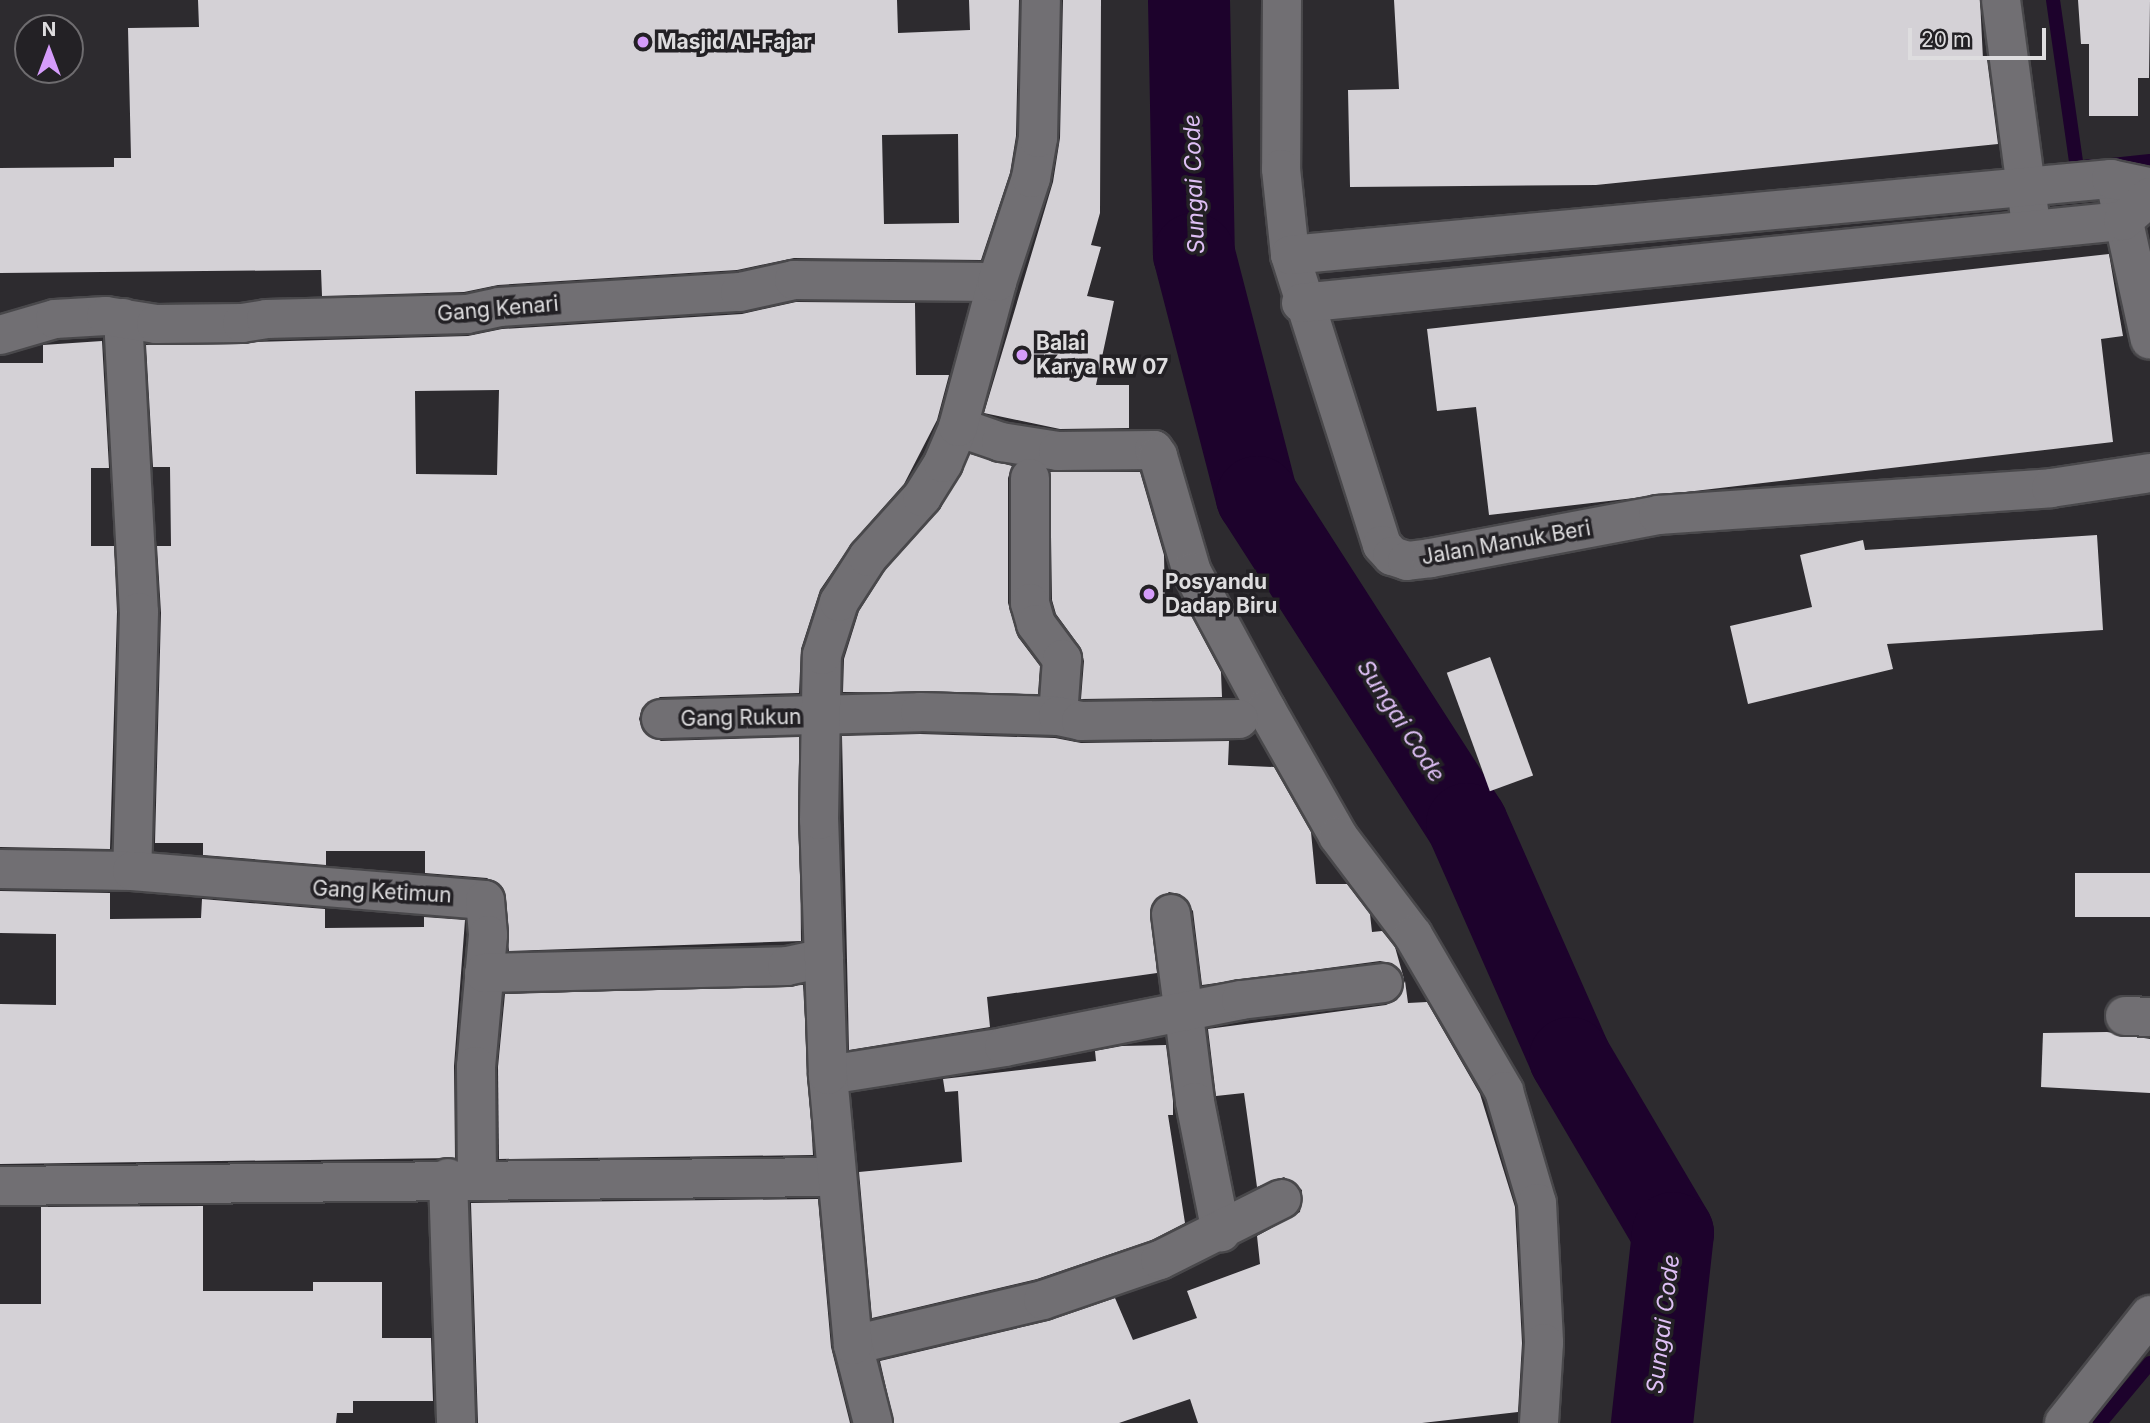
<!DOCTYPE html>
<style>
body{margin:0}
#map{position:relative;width:2150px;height:1423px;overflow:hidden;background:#2d2b2f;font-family:Inter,sans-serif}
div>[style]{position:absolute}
.stream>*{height:14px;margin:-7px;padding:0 7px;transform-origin:7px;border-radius:7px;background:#1d022c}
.river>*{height:82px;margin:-41px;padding:0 41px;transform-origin:41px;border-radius:41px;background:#1d022c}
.building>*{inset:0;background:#d4d1d6;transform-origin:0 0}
.roads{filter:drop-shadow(2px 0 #49484b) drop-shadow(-2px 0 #49484b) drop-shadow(0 2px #49484b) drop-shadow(0 -2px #49484b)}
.minor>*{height:38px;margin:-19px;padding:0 19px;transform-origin:19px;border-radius:19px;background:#716f73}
.dots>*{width:19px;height:19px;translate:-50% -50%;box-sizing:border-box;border:4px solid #232125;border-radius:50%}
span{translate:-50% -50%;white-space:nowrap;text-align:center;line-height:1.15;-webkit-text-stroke:7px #232125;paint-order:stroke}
.poi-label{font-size:21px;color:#dedddf;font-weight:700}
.left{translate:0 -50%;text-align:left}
.street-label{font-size:21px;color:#dedddf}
.water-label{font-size:23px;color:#debff5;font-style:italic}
.north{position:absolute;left:14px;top:14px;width:70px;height:70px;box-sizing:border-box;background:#232125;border:2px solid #6e6c6f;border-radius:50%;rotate:0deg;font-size:19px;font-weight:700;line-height:28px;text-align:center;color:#dedddf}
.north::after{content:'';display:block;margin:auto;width:24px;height:32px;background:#d59cfb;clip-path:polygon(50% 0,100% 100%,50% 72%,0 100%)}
.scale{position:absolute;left:1908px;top:28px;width:138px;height:32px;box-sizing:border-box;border:4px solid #dedddf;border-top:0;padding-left:9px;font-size:21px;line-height:24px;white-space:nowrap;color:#dedddf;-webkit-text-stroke:5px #232125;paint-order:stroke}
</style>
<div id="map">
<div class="stream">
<i style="left:2053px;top:0;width:170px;rotate:81.9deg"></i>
<i style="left:2077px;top:168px;width:14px;rotate:-8deg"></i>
<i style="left:2112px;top:165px;width:38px;rotate:-6deg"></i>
<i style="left:2100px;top:1423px;width:78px;rotate:-50.2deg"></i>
</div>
<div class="river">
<i style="left:1189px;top:0;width:254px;rotate:88.9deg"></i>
<i style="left:1194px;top:254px;width:251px;rotate:75.5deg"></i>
<i style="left:1257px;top:497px;width:389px;rotate:57.3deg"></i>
<i style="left:1467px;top:824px;width:256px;rotate:66.2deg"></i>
<i style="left:1570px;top:1058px;width:203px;rotate:59.5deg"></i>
<i style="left:1673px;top:1233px;width:191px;rotate:96.3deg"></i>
</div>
<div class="building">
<i style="clip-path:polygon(evenodd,198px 0,897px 0,898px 33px,970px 30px,969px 0,1019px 0,1016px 136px,1010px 173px,981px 260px,794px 258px,737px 270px,498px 285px,464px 292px,322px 296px,321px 270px,0 273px,0 168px,114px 167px,114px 158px,131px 158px,128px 28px,199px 27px,198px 0,958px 134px,959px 223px,884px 224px,882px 135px,958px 134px)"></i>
<i style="clip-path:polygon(1063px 0,1101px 0,1100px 213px,1091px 245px,1101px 247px,1087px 296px,1114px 301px,1096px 385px,1129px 385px,1129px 428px,1060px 429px,984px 413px,1053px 182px,1060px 138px)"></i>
<i style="clip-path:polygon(1394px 0,1980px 0,1983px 59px,1987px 59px,1998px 144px,1596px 185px,1350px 187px,1348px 90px,1399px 89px)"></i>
<i style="clip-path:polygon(2078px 0,2150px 0,2149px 78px,2138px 78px,2138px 116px,2089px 116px,2089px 44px,2081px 44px)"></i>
<i style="clip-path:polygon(2109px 254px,2123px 336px,2101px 339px,2113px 442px,1489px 515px,1476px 407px,1437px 411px,1427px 329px)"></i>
<i style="clip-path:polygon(evenodd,796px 302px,915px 303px,916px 375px,949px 375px,937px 420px,904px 484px,852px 543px,820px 590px,801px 649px,799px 693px,660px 697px,642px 708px,639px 719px,643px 731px,661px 741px,799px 737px,801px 941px,509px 951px,503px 888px,487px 878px,425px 873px,425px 851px,326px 851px,326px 865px,203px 855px,203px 843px,155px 843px,161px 613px,157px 546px,171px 546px,170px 467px,153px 467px,146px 345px,468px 336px,502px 329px,742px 314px,796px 302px,499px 390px,497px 475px,416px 474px,415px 391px,499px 390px)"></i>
<i style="clip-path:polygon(102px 341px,109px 468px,91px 468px,91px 546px,114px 546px,117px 612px,110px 849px,0 847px,0 363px,43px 363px,43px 345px)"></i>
<i style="clip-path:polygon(970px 454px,1012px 466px,1008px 478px,1008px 603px,1018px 637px,1040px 666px,1038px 694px,843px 692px,844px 659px,859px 611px,885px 570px,940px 509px)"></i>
<i style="clip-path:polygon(1050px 472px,1140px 472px,1164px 555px,1165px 604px,1185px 604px,1221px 672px,1222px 697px,1081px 699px,1084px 661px,1080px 647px,1056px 614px,1052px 600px)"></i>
<i style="clip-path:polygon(2097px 535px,2103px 630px,1887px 644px,1893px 669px,1748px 704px,1730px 626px,1812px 607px,1800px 555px,1863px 540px,1865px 550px)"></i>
<i style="left:1490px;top:657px;width:126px;height:46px;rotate:70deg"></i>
<i style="clip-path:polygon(920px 734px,1055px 738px,1081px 743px,1229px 741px,1228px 765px,1274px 767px,1311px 832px,1316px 884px,1347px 884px,1370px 914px,1372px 932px,1382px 931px,1395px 947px,1404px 979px,1392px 963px,1380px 961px,1202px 985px,1193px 911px,1180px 894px,1169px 892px,1151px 906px,1157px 973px,987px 997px,990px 1027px,849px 1050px,842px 736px)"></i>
<i style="left:2150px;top:873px;width:44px;height:75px;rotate:90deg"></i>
<i style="clip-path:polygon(0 891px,110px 893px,110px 919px,201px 918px,202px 899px,325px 909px,325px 928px,424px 927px,424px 917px,465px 920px,454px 1066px,455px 1158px,0 1164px,0 1004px,56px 1005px,56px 934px,0 933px)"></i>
<i style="clip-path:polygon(1405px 981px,1408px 1003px,1427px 1002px,1480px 1094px,1515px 1207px,1522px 1343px,1518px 1412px,1422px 1423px,1198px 1423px,1190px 1399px,1119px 1423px,894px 1423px,880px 1361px,1048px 1321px,1115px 1298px,1133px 1340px,1197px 1318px,1187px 1291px,1260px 1264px,1257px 1236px,1300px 1212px,1302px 1190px,1284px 1177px,1257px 1187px,1244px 1093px,1216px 1096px,1208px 1029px,1386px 1005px,1397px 1000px)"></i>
<i style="clip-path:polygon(803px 985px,813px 1155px,499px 1159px,498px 1067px,505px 994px)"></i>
<i style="clip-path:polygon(2107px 1032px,2150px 1039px,2150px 1093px,2041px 1087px,2043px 1033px)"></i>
<i style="clip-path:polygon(1166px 1045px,1173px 1101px,1173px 1115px,1168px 1115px,1185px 1223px,1152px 1240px,1037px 1279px,872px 1318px,859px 1172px,962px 1162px,958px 1091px,945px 1092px,943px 1079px,1096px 1061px,1095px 1051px,1122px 1046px)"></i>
<i style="clip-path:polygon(818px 1199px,831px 1347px,850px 1423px,478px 1423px,471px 1203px)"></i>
<i style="clip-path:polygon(203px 1206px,203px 1291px,313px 1291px,313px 1282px,382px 1282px,382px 1338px,431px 1338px,433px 1401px,353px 1401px,353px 1413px,337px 1413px,336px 1423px,0 1423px,0 1304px,41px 1304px,41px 1207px)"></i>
</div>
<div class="roads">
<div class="minor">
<i style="left:1282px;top:0;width:169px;rotate:90.3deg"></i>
<i style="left:1281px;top:169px;width:86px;rotate:84deg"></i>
<i style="left:1290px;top:255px;width:304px;rotate:72.4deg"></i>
<i style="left:1382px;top:545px;width:15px;rotate:48deg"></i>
<i style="left:1392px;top:556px;width:16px;rotate:18deg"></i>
<i style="left:1407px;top:561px;width:24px;rotate:-7deg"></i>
<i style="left:1431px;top:558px;width:231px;rotate:-10.7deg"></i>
<i style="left:1658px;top:515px;width:394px;rotate:-3.9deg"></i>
<i style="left:2051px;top:488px;width:100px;rotate:-8.6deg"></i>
<i style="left:2001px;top:0;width:213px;rotate:82.4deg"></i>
<i style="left:2118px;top:195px;width:148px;rotate:77.6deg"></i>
<i style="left:1290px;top:255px;width:825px;rotate:-5.29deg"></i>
<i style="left:2111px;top:179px;width:40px;rotate:12deg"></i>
<i style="left:1301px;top:303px;width:826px;rotate:-5.7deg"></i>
<i style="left:2123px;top:221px;width:36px;rotate:-42deg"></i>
<i style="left:123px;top:318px;width:294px;rotate:86.9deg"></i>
<i style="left:139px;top:612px;width:259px;rotate:91.5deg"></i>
<i style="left:0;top:335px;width:57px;rotate:-16.2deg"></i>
<i style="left:55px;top:319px;width:51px;rotate:-3.4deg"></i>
<i style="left:106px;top:316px;width:51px;rotate:9.1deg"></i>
<i style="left:156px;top:324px;width:86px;rotate:-0.7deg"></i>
<i style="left:242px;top:323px;width:24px;rotate:-9deg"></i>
<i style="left:266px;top:319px;width:201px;rotate:-1.4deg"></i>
<i style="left:467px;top:314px;width:33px;rotate:-12deg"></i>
<i style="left:499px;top:307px;width:241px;rotate:-3.6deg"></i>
<i style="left:740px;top:292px;width:55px;rotate:-12.5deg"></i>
<i style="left:794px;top:280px;width:203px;rotate:0.6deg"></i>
<i style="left:958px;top:427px;width:46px;rotate:19.2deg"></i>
<i style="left:1001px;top:442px;width:58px;rotate:9deg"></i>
<i style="left:1058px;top:451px;width:96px;rotate:-0.6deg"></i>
<i style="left:1154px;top:450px;width:7px;rotate:56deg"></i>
<i style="left:1158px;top:456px;width:121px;rotate:73.7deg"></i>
<i style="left:1192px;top:572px;width:156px;rotate:61.6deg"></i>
<i style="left:1266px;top:709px;width:146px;rotate:60.4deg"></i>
<i style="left:1338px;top:836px;width:124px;rotate:52.9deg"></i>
<i style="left:1413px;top:935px;width:181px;rotate:59.7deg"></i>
<i style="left:1504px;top:1091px;width:117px;rotate:73.6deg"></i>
<i style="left:1537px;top:1203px;width:140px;rotate:87.1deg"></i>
<i style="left:1544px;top:1343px;width:80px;rotate:93.6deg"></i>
<i style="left:1030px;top:478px;width:125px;rotate:90deg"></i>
<i style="left:1030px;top:603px;width:22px;rotate:74deg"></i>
<i style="left:1036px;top:624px;width:44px;rotate:53.4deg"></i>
<i style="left:1062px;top:659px;width:57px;rotate:94deg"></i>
<i style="left:661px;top:719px;width:259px;rotate:-1.5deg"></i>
<i style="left:920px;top:712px;width:138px;rotate:1.7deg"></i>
<i style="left:1058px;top:716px;width:24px;rotate:12deg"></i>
<i style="left:1081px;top:721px;width:158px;rotate:-0.7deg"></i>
<i style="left:0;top:869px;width:132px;rotate:0.9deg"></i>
<i style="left:132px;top:871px;width:354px;rotate:4.7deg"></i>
<i style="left:485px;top:900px;width:35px;rotate:85deg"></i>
<i style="left:488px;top:935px;width:132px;rotate:95.2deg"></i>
<i style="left:476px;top:1066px;width:112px;rotate:89.5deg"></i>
<i style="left:1171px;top:914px;width:190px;rotate:82.7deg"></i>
<i style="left:1195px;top:1102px;width:133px;rotate:78.7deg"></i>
<i style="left:484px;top:973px;width:303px;rotate:-1.3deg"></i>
<i style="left:787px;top:966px;width:38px;rotate:-12deg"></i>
<i style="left:2125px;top:1016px;width:25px;rotate:2deg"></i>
<i style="left:828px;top:1075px;width:178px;rotate:-9deg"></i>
<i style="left:1004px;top:1047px;width:242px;rotate:-11.2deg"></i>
<i style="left:1241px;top:1000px;width:143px;rotate:-6.8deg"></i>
<i style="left:448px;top:1178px;width:245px;rotate:88.1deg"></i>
<i style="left:0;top:1186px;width:835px;rotate:-0.62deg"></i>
<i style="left:853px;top:1345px;width:195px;rotate:-13.3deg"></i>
<i style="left:1043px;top:1300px;width:124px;rotate:-18.9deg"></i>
<i style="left:1160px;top:1260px;width:136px;rotate:-26.6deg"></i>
<i style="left:873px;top:1423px;width:81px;rotate:-104.4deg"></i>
<i style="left:853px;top:1345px;width:271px;rotate:-95.3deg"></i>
<i style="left:828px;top:1075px;width:255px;rotate:-92deg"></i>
<i style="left:819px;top:820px;width:165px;rotate:-89deg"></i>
<i style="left:822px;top:655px;width:56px;rotate:-72.2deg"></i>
<i style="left:839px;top:602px;width:54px;rotate:-57.2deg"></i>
<i style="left:868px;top:557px;width:81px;rotate:-48deg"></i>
<i style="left:922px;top:497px;width:40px;rotate:-58deg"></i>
<i style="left:943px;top:463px;width:39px;rotate:-67deg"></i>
<i style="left:958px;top:427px;width:150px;rotate:-74.9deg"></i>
<i style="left:997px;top:282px;width:109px;rotate:-71.9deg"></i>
<i style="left:1031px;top:178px;width:41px;rotate:-80.1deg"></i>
<i style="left:1038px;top:138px;width:138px;rotate:-88.8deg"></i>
<i style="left:2064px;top:1423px;width:138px;rotate:-51.5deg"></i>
</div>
</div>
<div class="dots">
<i style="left:643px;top:42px;background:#d59cfb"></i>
<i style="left:1022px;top:355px;background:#d59cfb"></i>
<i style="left:1149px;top:594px;background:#d59cfb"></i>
</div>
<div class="poi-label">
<span class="left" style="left:657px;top:42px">Masjid Al-Fajar</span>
<span class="left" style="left:1036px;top:355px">Balai<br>Karya RW 07</span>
<span class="left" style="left:1165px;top:594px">Posyandu<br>Dadap Biru</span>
</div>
<div class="street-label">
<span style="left:498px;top:309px;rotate:-5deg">Gang Kenari</span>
<span style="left:1506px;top:543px;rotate:-10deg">Jalan Manuk Beri</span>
<span style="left:741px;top:718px;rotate:-1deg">Gang Rukun</span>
<span style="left:382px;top:892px;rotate:3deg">Gang Ketimun</span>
</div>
<div class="water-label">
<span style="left:1194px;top:184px;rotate:-92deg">Sungai Code</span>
<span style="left:1401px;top:721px;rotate:57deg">Sungai Code</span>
<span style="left:1663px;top:1324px;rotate:-83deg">Sungai Code</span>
</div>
<div class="north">N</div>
<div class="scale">20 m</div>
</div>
